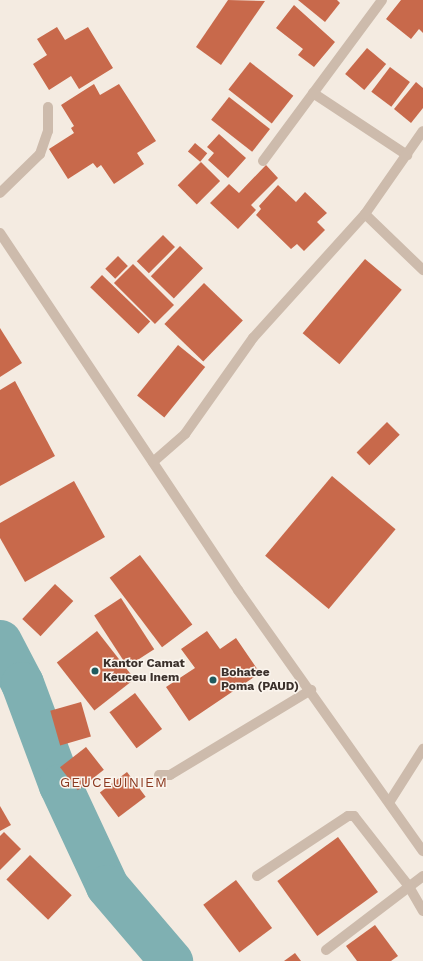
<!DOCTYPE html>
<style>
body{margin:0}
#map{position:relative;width:423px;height:961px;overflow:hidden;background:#f4ebe1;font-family:"Work Sans",sans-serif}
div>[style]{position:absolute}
.river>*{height:43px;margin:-21.5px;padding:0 21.5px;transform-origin:21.5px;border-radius:21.5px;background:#7fb0b2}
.building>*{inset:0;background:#c8694b;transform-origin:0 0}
.minor>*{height:10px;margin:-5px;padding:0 5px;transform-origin:5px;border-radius:5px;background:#cdbbac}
.dots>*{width:11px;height:11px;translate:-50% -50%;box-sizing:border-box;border:2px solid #fbf5ee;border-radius:50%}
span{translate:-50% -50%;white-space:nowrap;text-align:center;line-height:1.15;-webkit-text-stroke:3px #fbf5ee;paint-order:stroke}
.poi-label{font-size:12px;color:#3b302b;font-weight:700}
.left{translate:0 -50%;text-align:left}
.quarter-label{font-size:14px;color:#8c3b22;letter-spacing:1px}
</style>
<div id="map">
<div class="river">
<i style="left:0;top:641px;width:47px;rotate:62.4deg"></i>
<i style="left:22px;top:683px;width:109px;rotate:69.6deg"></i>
<i style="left:60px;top:785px;width:111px;rotate:65deg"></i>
<i style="left:107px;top:886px;width:99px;rotate:49.5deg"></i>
</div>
<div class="building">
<i style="clip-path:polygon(228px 0,265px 1px,221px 65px,196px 47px)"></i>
<i style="clip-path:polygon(298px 0,337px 0,340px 3px,325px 22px)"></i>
<i style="clip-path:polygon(401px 0,423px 0,423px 33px,419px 29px,411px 39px,386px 19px)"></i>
<i style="clip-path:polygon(294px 5px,335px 42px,314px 67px,298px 55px,303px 49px,276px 28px)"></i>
<i style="clip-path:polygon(57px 27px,65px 40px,88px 27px,113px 68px,79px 89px,71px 76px,49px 90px,33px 64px,47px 55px,37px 39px)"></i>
<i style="left:367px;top:48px;width:25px;height:34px;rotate:40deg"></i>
<i style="left:250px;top:62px;width:55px;height:35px;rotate:38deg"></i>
<i style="left:390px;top:67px;width:25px;height:31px;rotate:37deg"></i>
<i style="clip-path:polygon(416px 82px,423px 88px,423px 108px,411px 123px,394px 109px)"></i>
<i style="clip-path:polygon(94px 84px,100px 95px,119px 84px,156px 141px,137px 153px,144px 164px,114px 184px,101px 165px,97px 168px,93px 163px,68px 179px,49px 149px,74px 133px,71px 128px,74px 126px,61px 105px)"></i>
<i style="left:229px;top:97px;width:52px;height:29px;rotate:38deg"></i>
<i style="clip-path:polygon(219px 134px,246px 158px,228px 178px,208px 160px,214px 153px,207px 147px)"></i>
<i style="left:195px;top:143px;width:16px;height:11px;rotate:40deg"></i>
<i style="left:201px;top:162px;width:27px;height:33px;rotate:45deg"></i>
<i style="clip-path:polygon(266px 165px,278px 178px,251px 205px,256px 210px,238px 229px,210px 203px,229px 184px,239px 193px)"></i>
<i style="clip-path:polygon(278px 185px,296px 202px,305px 192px,327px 213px,317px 222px,325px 230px,304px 251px,297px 244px,291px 249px,256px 215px,261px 209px,259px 206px)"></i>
<i style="left:163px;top:235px;width:17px;height:37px;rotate:45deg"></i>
<i style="left:180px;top:246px;width:32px;height:42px;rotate:44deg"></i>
<i style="left:118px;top:256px;width:14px;height:18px;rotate:45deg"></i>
<i style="left:365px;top:259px;width:48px;height:97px;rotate:40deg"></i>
<i style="left:133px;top:264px;width:58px;height:27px;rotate:45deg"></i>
<i style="left:102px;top:275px;width:67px;height:17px;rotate:44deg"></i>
<i style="left:204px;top:283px;width:54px;height:57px;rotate:44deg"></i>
<i style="clip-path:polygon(0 328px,22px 363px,0 377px)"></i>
<i style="left:178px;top:345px;width:35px;height:65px;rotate:39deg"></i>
<i style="clip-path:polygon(15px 381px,55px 456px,0 486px,0 390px)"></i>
<i style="left:387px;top:422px;width:18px;height:43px;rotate:45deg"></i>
<i style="left:332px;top:476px;width:83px;height:104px;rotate:40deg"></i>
<i style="clip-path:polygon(74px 481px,105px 537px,25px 582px,0 538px,0 523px)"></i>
<i style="left:140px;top:555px;width:87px;height:38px;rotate:53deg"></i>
<i style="left:55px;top:584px;width:25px;height:48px;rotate:43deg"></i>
<i style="left:121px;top:598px;width:61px;height:32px;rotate:57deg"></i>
<i style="left:97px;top:631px;width:61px;height:51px;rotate:52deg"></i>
<i style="clip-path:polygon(207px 631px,220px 649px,236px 638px,260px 673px,189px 721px,166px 687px,195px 668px,181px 649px)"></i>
<i style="left:135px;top:693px;width:45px;height:32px;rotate:53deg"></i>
<i style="left:81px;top:702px;width:36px;height:32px;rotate:74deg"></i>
<i style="left:86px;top:747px;width:29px;height:33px;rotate:52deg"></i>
<i style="left:127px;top:772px;width:31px;height:34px;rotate:53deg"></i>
<i style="clip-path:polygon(0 806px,11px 825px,0 831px)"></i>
<i style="clip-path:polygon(4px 832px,21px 849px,0 870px,0 836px)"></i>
<i style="left:338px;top:837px;width:68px;height:75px;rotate:54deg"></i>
<i style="left:30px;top:855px;width:58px;height:34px;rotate:44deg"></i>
<i style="left:236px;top:880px;width:60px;height:41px;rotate:53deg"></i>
<i style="clip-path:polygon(375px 925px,398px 956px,391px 961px,357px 961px,346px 946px)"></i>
<i style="clip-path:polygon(295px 953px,301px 961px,284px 961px)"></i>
</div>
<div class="minor">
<i style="left:313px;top:93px;width:113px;rotate:33.4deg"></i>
<i style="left:263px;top:161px;width:200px;rotate:-53.5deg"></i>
<i style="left:0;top:193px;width:56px;rotate:-44.3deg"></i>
<i style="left:40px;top:154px;width:24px;rotate:-71deg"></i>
<i style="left:48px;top:131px;width:24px;rotate:-90deg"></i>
<i style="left:365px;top:214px;width:81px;rotate:44deg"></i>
<i style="left:0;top:233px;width:429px;rotate:56.3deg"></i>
<i style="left:238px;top:590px;width:320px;rotate:54.7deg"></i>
<i style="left:153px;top:462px;width:43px;rotate:-41.2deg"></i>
<i style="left:185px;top:434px;width:118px;rotate:-54.7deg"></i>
<i style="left:253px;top:338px;width:167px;rotate:-47.9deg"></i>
<i style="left:365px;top:214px;width:101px;rotate:-55.1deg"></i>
<i style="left:159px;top:775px;width:11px"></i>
<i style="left:170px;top:775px;width:165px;rotate:-31.1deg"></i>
<i style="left:390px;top:801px;width:62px;rotate:-57.6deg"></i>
<i style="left:257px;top:876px;width:109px;rotate:-33.4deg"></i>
<i style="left:348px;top:816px;width:6px"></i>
<i style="left:354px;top:816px;width:88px;rotate:52deg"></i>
<i style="left:408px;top:885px;width:30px;rotate:60deg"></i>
<i style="left:326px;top:950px;width:122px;rotate:-37.3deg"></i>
</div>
<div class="dots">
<i style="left:95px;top:671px;background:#1f5a5e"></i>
<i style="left:213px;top:680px;background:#1f5a5e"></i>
</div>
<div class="poi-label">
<span class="left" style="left:103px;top:671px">Kantor Camat<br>Keuceu Inem</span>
<span class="left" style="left:221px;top:680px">Bohatee<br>Poma (PAUD)</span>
</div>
<div class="quarter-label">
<span style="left:114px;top:782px">GEUCEUINIEM</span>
</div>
</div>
